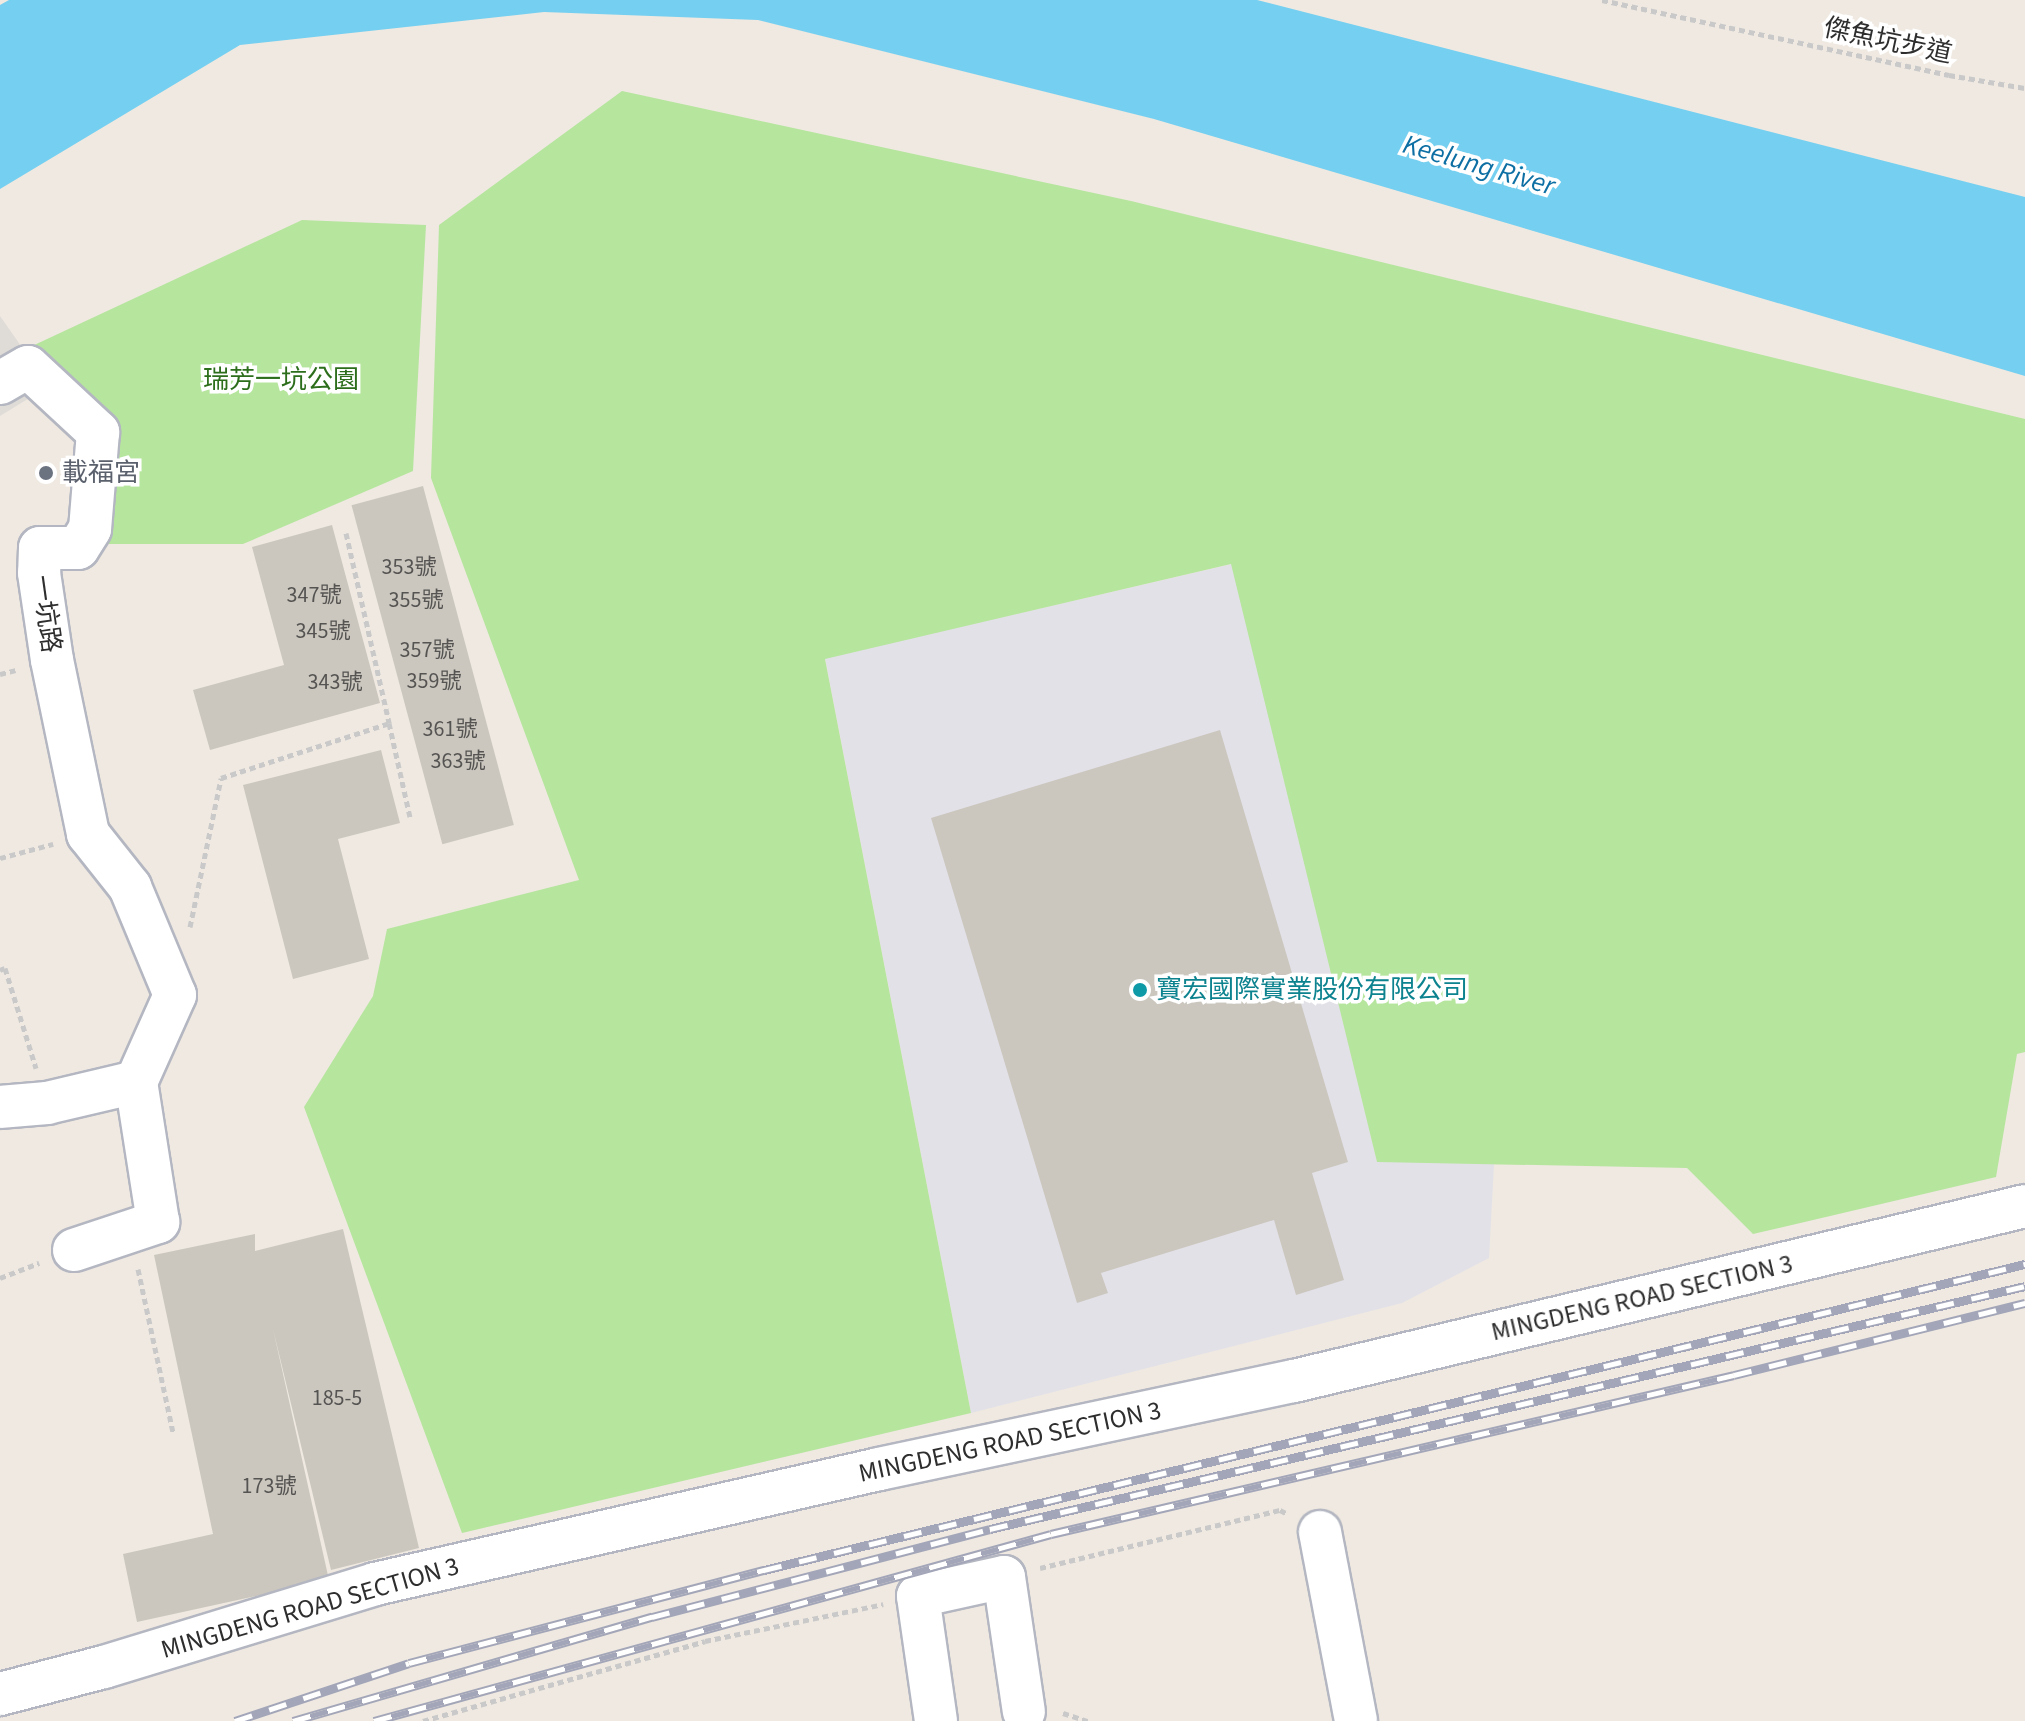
<!DOCTYPE html>
<meta charset="utf-8">
<style>
body{margin:0}
#map{position:relative;width:2025px;height:1721px;overflow:hidden;background:#efe9e1;font-family:"Source Sans 3","Noto Sans TC",sans-serif}
div>[style]{position:absolute}
.industrial>*{inset:0;background:#e3e1e8}
.green>*{inset:0;background:#b6e59e}
.plaza>*{inset:0;background:#dfdcd8}
.water>*{inset:0;background:#75cff0}
.building>*{inset:0;background:#cbc7bf;transform-origin:0 0}
.path>*{height:5px;margin-top:-2.5px;transform-origin:0;background:repeating-linear-gradient(90deg,#c9c9c9 0 6px,transparent 0 10px)}
.roads{filter:drop-shadow(2px 0 #b4b7c1) drop-shadow(-2px 0 #b4b7c1) drop-shadow(0 2px #b4b7c1) drop-shadow(0 -2px #b4b7c1)}
.minor>*{height:42px;margin:-21px;padding:0 21px;transform-origin:21px;border-radius:21px;background:#fff}
.rail>*{height:9px;margin-top:-4.5px;transform-origin:0;background:repeating-linear-gradient(90deg,#fff 0 18px,#a3a6b8 0 36px);box-sizing:border-box;border-block:2px solid #a3a6b8}
.dots>*{width:22px;height:22px;translate:-50% -50%;box-sizing:border-box;border:4px solid #fff;border-radius:50%}
span{translate:-50% -50%;white-space:nowrap;text-align:center;line-height:1.15;-webkit-text-stroke:7px #fff;paint-order:stroke}
.number-label{font-size:22px;color:#555452}
.number-label span{-webkit-text-stroke-width:0}
.street-label{font-size:26px;color:#2e2e2e}
.park-label{font-size:26px;color:#2c6e1b}
.worship-label{font-size:26px;color:#5b616d}
.left{translate:0 -50%;text-align:left}
.culture-label{font-size:26px;color:#0d838f}
.water-label{font-size:28px;color:#0d6fa3;font-style:italic}
</style>
<div id="map">
<div class="industrial">
<i style="clip-path:polygon(1232px 564px,1377px 1161px,1494px 1164px,1489px 1258px,1402px 1303px,971px 1413px,825px 658px)"></i>
</div>
<div class="green">
<i style="clip-path:polygon(622px 91px,1131px 201px,2025px 419px,2025px 1052px,2017px 1054px,1996px 1177px,1753px 1234px,1687px 1168px,1377px 1162px,1231px 564px,825px 659px,971px 1413px,462px 1533px,304px 1107px,373px 996px,387px 929px,579px 880px,431px 478px,439px 225px)"></i>
<i style="clip-path:polygon(302px 220px,426px 225px,413px 471px,243px 544px,100px 544px,117px 429px,30px 347px)"></i>
</div>
<div class="plaza">
<i style="clip-path:polygon(0 316px,49px 386px,0 416px)"></i>
</div>
<div class="water">
<i style="clip-path:polygon(9px 0,1257px 0,2025px 197px,2025px 376px,1154px 119px,758px 20px,544px 12px,240px 45px,0 189px,0 5px)"></i>
</div>
<div class="building">
<i style="left:423px;top:486px;width:351px;height:74px;rotate:75deg"></i>
<i style="clip-path:polygon(332px 525px,380px 703px,210px 750px,193px 690px,284px 665px,252px 547px)"></i>
<i style="clip-path:polygon(1220px 730px,1348px 1162px,1312px 1173px,1344px 1280px,1296px 1295px,1274px 1220px,1101px 1273px,1108px 1293px,1077px 1303px,931px 818px)"></i>
<i style="clip-path:polygon(381px 750px,400px 823px,338px 839px,369px 959px,293px 979px,243px 785px)"></i>
<i style="clip-path:polygon(343px 1229px,419px 1548px,331px 1570px,273px 1329px,329px 1580px,137px 1622px,123px 1554px,213px 1534px,154px 1255px,255px 1234px,255px 1251px)"></i>
</div>
<div class="path">
<i style="left:1602px;top:0;width:355px;rotate:12.2deg"></i>
<i style="left:1949px;top:75px;width:77px;rotate:9.7deg"></i>
<i style="left:346px;top:533px;width:195px;rotate:77.2deg"></i>
<i style="left:0;top:674px;width:16px;rotate:-14deg"></i>
<i style="left:0;top:858px;width:55px;rotate:-14.8deg"></i>
<i style="left:190px;top:927px;width:152px;rotate:-78.2deg"></i>
<i style="left:221px;top:778px;width:177px;rotate:-18.1deg"></i>
<i style="left:389px;top:723px;width:96px;rotate:77.4deg"></i>
<i style="left:0;top:970px;width:5px;rotate:-22deg"></i>
<i style="left:5px;top:968px;width:105px;rotate:72.8deg"></i>
<i style="left:138px;top:1269px;width:167px;rotate:77.9deg"></i>
<i style="left:0;top:1278px;width:42px;rotate:-21deg"></i>
<i style="left:1040px;top:1568px;width:247px;rotate:-13.6deg"></i>
<i style="left:1280px;top:1510px;width:7px;rotate:27deg"></i>
<i style="left:1063px;top:1713px;width:26px;rotate:18deg"></i>
<i style="left:423px;top:1721px;width:293px;rotate:-15.8deg"></i>
<i style="left:705px;top:1641px;width:182px;rotate:-11.7deg"></i>
</div>
<div class="roads">
<div class="minor">
<i style="left:0;top:383px;width:32px;rotate:-30deg"></i>
<i style="left:28px;top:367px;width:96px;rotate:42.9deg"></i>
<i style="left:98px;top:432px;width:97px;rotate:94.7deg"></i>
<i style="left:90px;top:529px;width:22px;rotate:122deg"></i>
<i style="left:78px;top:548px;width:38px;rotate:180deg"></i>
<i style="left:40px;top:548px;width:25px;rotate:92deg"></i>
<i style="left:39px;top:573px;width:88px;rotate:81.5deg"></i>
<i style="left:52px;top:660px;width:178px;rotate:78.3deg"></i>
<i style="left:88px;top:834px;width:68px;rotate:51.6deg"></i>
<i style="left:130px;top:887px;width:117px;rotate:67.4deg"></i>
<i style="left:175px;top:995px;width:95px;rotate:114.1deg"></i>
<i style="left:136px;top:1082px;width:91px;rotate:166.7deg"></i>
<i style="left:47px;top:1103px;width:47px;rotate:175.1deg"></i>
<i style="left:74px;top:1250px;width:89px;rotate:-18.4deg"></i>
<i style="left:158px;top:1222px;width:142px;rotate:-98.9deg"></i>
<i style="left:1320px;top:1532px;width:192px;rotate:79.2deg"></i>
<i style="left:0;top:1694px;width:107px;rotate:-14.6deg"></i>
<i style="left:104px;top:1667px;width:283px;rotate:-17deg"></i>
<i style="left:375px;top:1584px;width:517px;rotate:-12.85deg"></i>
<i style="left:879px;top:1469px;width:424px;rotate:-12deg"></i>
<i style="left:1294px;top:1381px;width:752px;rotate:-13.46deg"></i>
<i style="left:936px;top:1721px;width:126px;rotate:-98.2deg"></i>
<i style="left:918px;top:1596px;width:88px;rotate:-12.5deg"></i>
<i style="left:1004px;top:1577px;width:136px;rotate:81.6deg"></i>
</div>
</div>
<div class="rail">
<i style="left:235px;top:1721px;width:183px;rotate:-18.4deg"></i>
<i style="left:409px;top:1663px;width:367px;rotate:-14.7deg"></i>
<i style="left:764px;top:1570px;width:1298px;rotate:-13.64deg"></i>
<i style="left:293px;top:1721px;width:374px;rotate:-16.2deg"></i>
<i style="left:652px;top:1617px;width:349px;rotate:-14.6deg"></i>
<i style="left:990px;top:1529px;width:1063px;rotate:-13.21deg"></i>
<i style="left:374px;top:1721px;width:702px;rotate:-15.44deg"></i>
<i style="left:1051px;top:1534px;width:701px;rotate:-13.1deg"></i>
<i style="left:1734px;top:1375px;width:300px;rotate:-13.9deg"></i>
</div>
<div class="dots">
<i style="left:46px;top:473px;background:#6b7280"></i>
<i style="left:1140px;top:990px;background:#0f9aa8"></i>
</div>
<div class="number-label">
<span style="left:409px;top:568px">353號</span>
<span style="left:314px;top:596px">347號</span>
<span style="left:416px;top:601px">355號</span>
<span style="left:323px;top:632px">345號</span>
<span style="left:427px;top:651px">357號</span>
<span style="left:434px;top:682px">359號</span>
<span style="left:335px;top:683px">343號</span>
<span style="left:450px;top:730px">361號</span>
<span style="left:458px;top:762px">363號</span>
<span style="left:337px;top:1399px">185-5</span>
<span style="left:269px;top:1487px">173號</span>
</div>
<div class="street-label">
<span style="left:1888px;top:41px;rotate:12deg">傑魚坑步道</span>
<span style="left:46px;top:614px;rotate:82deg">一坑路</span>
<span style="left:1642px;top:1298px;rotate:-13deg">MINGDENG ROAD SECTION 3</span>
<span style="left:1010px;top:1442px;rotate:-12deg">MINGDENG ROAD SECTION 3</span>
<span style="left:310px;top:1608px;rotate:-16deg">MINGDENG ROAD SECTION 3</span>
</div>
<div class="park-label">
<span style="left:281px;top:380px">瑞芳一坑公園</span>
</div>
<div class="worship-label">
<span class="left" style="left:62px;top:473px">載福宮</span>
</div>
<div class="culture-label">
<span class="left" style="left:1156px;top:990px">寶宏國際實業股份有限公司</span>
</div>
<div class="water-label">
<span style="left:1479px;top:165px;rotate:16deg">Keelung River</span>
</div>
</div>
